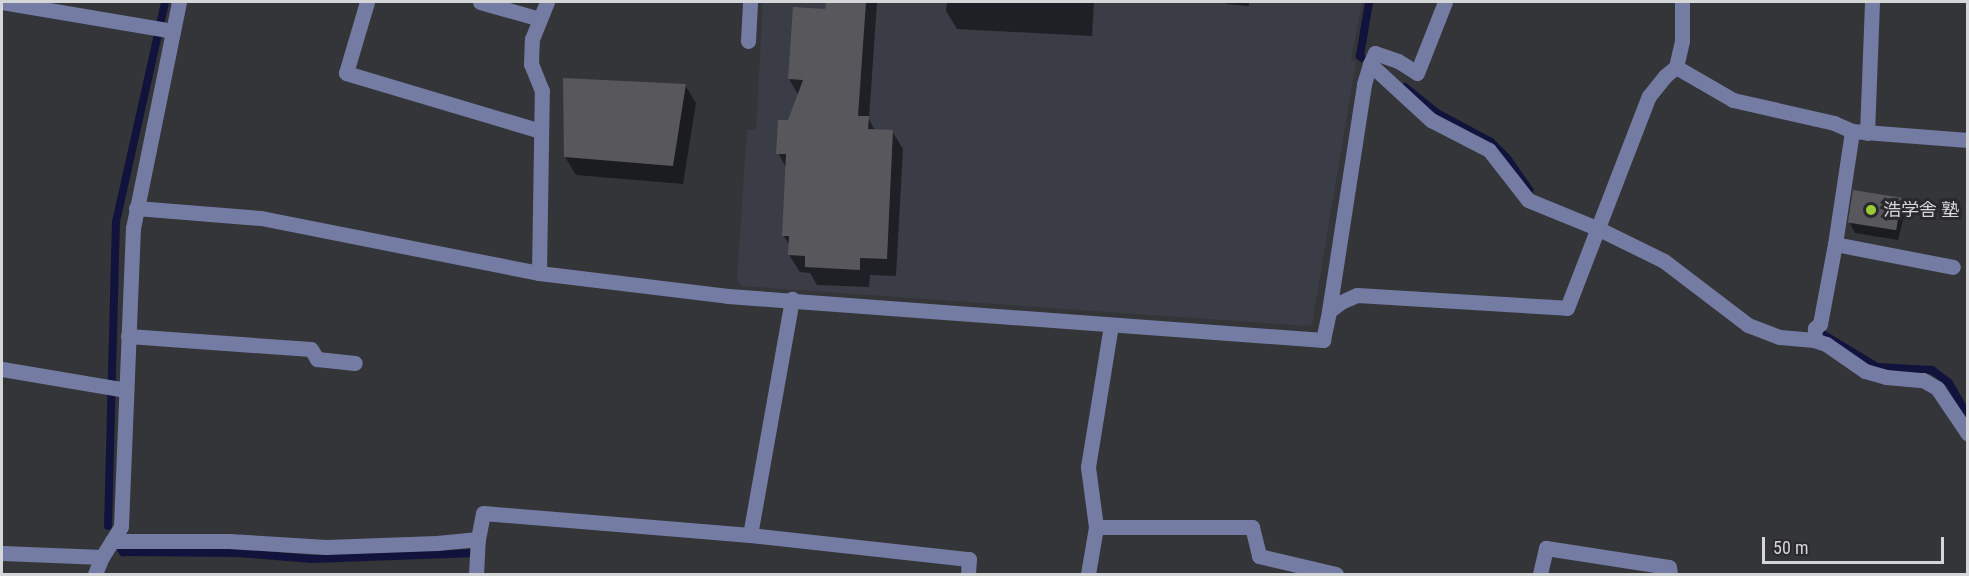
<!DOCTYPE html>
<meta charset="utf-8">
<style>
body{margin:0}
#map{position:relative;width:1969px;height:576px;overflow:hidden;background:#343538;font-family:"Roboto Condensed","Noto Sans JP",sans-serif}
div>[style]{position:absolute}
.built>*{inset:0;background:#3b3d46}
.shadow>*{inset:0;background:#0007}
.stream>*{height:8px;margin:-4px;padding:0 4px;transform-origin:4px;border-radius:4px;background:#12133c}
.building>*{inset:0;background:#58585c;transform-origin:0 0}
.minor>*{height:15px;margin:-7.5px;padding:0 7.5px;transform-origin:7.5px;border-radius:7.5px;background:#747ca4}
.dots>*{width:16px;height:16px;translate:-50% -50%;box-sizing:border-box;border:3px solid #2a2a2e;border-radius:50%}
span{translate:-50% -50%;white-space:nowrap;text-align:center;line-height:1.15;-webkit-text-stroke:6px #2a2a2e;paint-order:stroke}
.poi-label{font-size:18px;color:#d5d6d8}
.left{translate:0 -50%;text-align:left}
.frame{position:absolute;inset:0;border:3px solid #d5d6d8;pointer-events:none}
.scale{position:absolute;left:1762px;top:537px;width:182px;height:27px;box-sizing:border-box;border:3px solid #d5d6d8;border-top:0;padding-left:8px;font-size:18px;line-height:21px;white-space:nowrap;color:#d5d6d8;-webkit-text-stroke:4px #2a2a2e;paint-order:stroke}
</style>
<div id="map">
<div class="built">
<i style="clip-path:polygon(763px 2px,1362px 2px,1351px 60px,1356px 62px,1312px 324px,1308px 326px,741px 286px,737px 278px,747px 130px,756px 130px)"></i>
</div>
<div class="shadow">
<i style="clip-path:polygon(827px 2px,877px 2px,869px 119px,875px 131px,892px 131px,903px 149px,896px 276px,870px 275px,869px 287px,817px 285px,810px 273px,800px 272px,789px 255px,790px 246px,783px 235px,787px 169px,778px 153px,799px 96px,789px 79px,827px 11px)"></i>
<i style="clip-path:polygon(947px 2px,1094px 2px,1092px 36px,957px 29px,946px 11px)"></i>
<i style="clip-path:polygon(1226px 2px,1249px 2px,1249px 6px,1227px 4px)"></i>
<i style="clip-path:polygon(685px 85px,696px 103px,683px 184px,576px 175px,565px 157px)"></i>
<i style="clip-path:polygon(1900px 199px,1906px 209px,1898px 240px,1855px 233px,1850px 223px)"></i>
</div>
<div class="stream">
<i style="left:1362px;top:58px;width:3px;rotate:-135deg"></i>
<i style="left:1360px;top:56px;width:55px;rotate:-80.5deg"></i>
<i style="left:1405px;top:87px;width:41px;rotate:39.1deg"></i>
<i style="left:1437px;top:113px;width:61px;rotate:28.2deg"></i>
<i style="left:1491px;top:142px;width:23px;rotate:45deg"></i>
<i style="left:1507px;top:158px;width:39px;rotate:55deg"></i>
<i style="left:1824px;top:335px;width:62px;rotate:31.1deg"></i>
<i style="left:1877px;top:367px;width:55px;rotate:3.1deg"></i>
<i style="left:1932px;top:370px;width:21px;rotate:37deg"></i>
<i style="left:1949px;top:383px;width:38px;rotate:60deg"></i>
<i style="left:108px;top:526px;width:304px;rotate:-88.5deg"></i>
<i style="left:116px;top:222px;width:225px;rotate:-77.4deg"></i>
<i style="left:121px;top:549px;width:4px;rotate:56deg"></i>
<i style="left:123px;top:552px;width:115px;rotate:0.5deg"></i>
<i style="left:238px;top:553px;width:74px;rotate:4.6deg"></i>
<i style="left:312px;top:559px;width:166px;rotate:-2.1deg"></i>
</div>
<div class="building">
<i style="clip-path:polygon(826px 2px,866px 2px,858px 116px,869px 116px,868px 129px,893px 130px,887px 259px,860px 258px,860px 270px,805px 267px,805px 256px,788px 255px,789px 236px,782px 236px,786px 154px,776px 154px,778px 120px,788px 120px,803px 80px,788px 79px,793px 7px,825px 9px)"></i>
<i style="clip-path:polygon(563px 78px,686px 84px,673px 166px,564px 157px)"></i>
<i style="left:1853px;top:190px;width:49px;height:33px;rotate:9deg"></i>
</div>
<div class="minor">
<i style="left:2px;top:2px;width:173px;rotate:9.6deg"></i>
<i style="left:367px;top:2px;width:74px;rotate:106.5deg"></i>
<i style="left:346px;top:73px;width:203px;rotate:16.6deg"></i>
<i style="left:480px;top:2px;width:62px;rotate:15.8deg"></i>
<i style="left:748px;top:41px;width:39px;rotate:-87deg"></i>
<i style="left:1370px;top:64px;width:83px;rotate:42.6deg"></i>
<i style="left:1431px;top:120px;width:65px;rotate:27.3deg"></i>
<i style="left:1489px;top:150px;width:63px;rotate:52deg"></i>
<i style="left:1528px;top:200px;width:77px;rotate:22.2deg"></i>
<i style="left:1599px;top:229px;width:72px;rotate:26.2deg"></i>
<i style="left:1664px;top:261px;width:106px;rotate:37.3deg"></i>
<i style="left:1748px;top:325px;width:34px;rotate:21deg"></i>
<i style="left:1780px;top:337px;width:34px;rotate:5deg"></i>
<i style="left:1814px;top:340px;width:13px;rotate:18deg"></i>
<i style="left:1826px;top:344px;width:47px;rotate:34.7deg"></i>
<i style="left:1865px;top:371px;width:22px;rotate:16deg"></i>
<i style="left:1886px;top:377px;width:37px;rotate:5deg"></i>
<i style="left:1923px;top:380px;width:16px;rotate:30deg"></i>
<i style="left:1937px;top:388px;width:55px;rotate:56deg"></i>
<i style="left:1676px;top:67px;width:66px;rotate:30.1deg"></i>
<i style="left:1733px;top:100px;width:104px;rotate:12.8deg"></i>
<i style="left:1834px;top:123px;width:20px;rotate:24deg"></i>
<i style="left:1867px;top:133px;width:131px;rotate:-87.8deg"></i>
<i style="left:136px;top:208px;width:125px;rotate:4.6deg"></i>
<i style="left:261px;top:218px;width:283px;rotate:11.2deg"></i>
<i style="left:539px;top:273px;width:190px;rotate:6.9deg"></i>
<i style="left:728px;top:296px;width:597px;rotate:4.23deg"></i>
<i style="left:1323px;top:340px;width:30px;rotate:-78deg"></i>
<i style="left:1329px;top:311px;width:15px;rotate:-37deg"></i>
<i style="left:1341px;top:302px;width:17px;rotate:-24deg"></i>
<i style="left:1357px;top:295px;width:210px;rotate:3.5deg"></i>
<i style="left:1567px;top:308px;width:227px;rotate:-68.9deg"></i>
<i style="left:1649px;top:96px;width:26px;rotate:-51deg"></i>
<i style="left:1665px;top:76px;width:14px;rotate:-39deg"></i>
<i style="left:1676px;top:67px;width:27px;rotate:-77deg"></i>
<i style="left:1682px;top:41px;width:39px;rotate:-90deg"></i>
<i style="left:1835px;top:244px;width:120px;rotate:11deg"></i>
<i style="left:539px;top:273px;width:182px;rotate:-89.1deg"></i>
<i style="left:542px;top:91px;width:29px;rotate:-112deg"></i>
<i style="left:531px;top:64px;width:25px;rotate:-88deg"></i>
<i style="left:532px;top:39px;width:40px;rotate:-68deg"></i>
<i style="left:1329px;top:311px;width:230px;rotate:-81.2deg"></i>
<i style="left:1364px;top:84px;width:21px;rotate:-73deg"></i>
<i style="left:1370px;top:64px;width:12px;rotate:-66deg"></i>
<i style="left:1375px;top:53px;width:24px;rotate:19deg"></i>
<i style="left:1398px;top:61px;width:22px;rotate:32deg"></i>
<i style="left:1417px;top:73px;width:76px;rotate:-68.5deg"></i>
<i style="left:128px;top:336px;width:183px;rotate:4.1deg"></i>
<i style="left:311px;top:349px;width:12px;rotate:59deg"></i>
<i style="left:317px;top:359px;width:38px;rotate:6deg"></i>
<i style="left:1814px;top:340px;width:12px;rotate:-85deg"></i>
<i style="left:1815px;top:328px;width:6px;rotate:-39deg"></i>
<i style="left:1820px;top:324px;width:81px;rotate:-79.4deg"></i>
<i style="left:1835px;top:244px;width:114px;rotate:-81.4deg"></i>
<i style="left:1852px;top:131px;width:116px;rotate:4.4deg"></i>
<i style="left:2px;top:369px;width:126px;rotate:9.6deg"></i>
<i style="left:1096px;top:527px;width:156px"></i>
<i style="left:1252px;top:527px;width:30px;rotate:76deg"></i>
<i style="left:1259px;top:556px;width:79px;rotate:13.2deg"></i>
<i style="left:750px;top:535px;width:240px;rotate:-79.9deg"></i>
<i style="left:112px;top:541px;width:117px"></i>
<i style="left:229px;top:541px;width:97px;rotate:3.5deg"></i>
<i style="left:326px;top:547px;width:111px;rotate:-2.1deg"></i>
<i style="left:437px;top:543px;width:41px;rotate:-5.6deg"></i>
<i style="left:478px;top:539px;width:26px;rotate:-79deg"></i>
<i style="left:483px;top:513px;width:268px;rotate:4.7deg"></i>
<i style="left:750px;top:535px;width:220px;rotate:6.3deg"></i>
<i style="left:969px;top:559px;width:15px;rotate:94deg"></i>
<i style="left:2px;top:553px;width:100px;rotate:2.3deg"></i>
<i style="left:95px;top:574px;width:18px;rotate:-68deg"></i>
<i style="left:102px;top:557px;width:36px;rotate:-58deg"></i>
<i style="left:121px;top:526px;width:298px;rotate:-87.7deg"></i>
<i style="left:133px;top:228px;width:231px;rotate:-78.5deg"></i>
<i style="left:476px;top:574px;width:35px;rotate:-87deg"></i>
<i style="left:1088px;top:574px;width:48px;rotate:-80.3deg"></i>
<i style="left:1096px;top:527px;width:61px;rotate:-97.6deg"></i>
<i style="left:1088px;top:467px;width:144px;rotate:-80.8deg"></i>
<i style="left:1540px;top:574px;width:27px;rotate:-77deg"></i>
<i style="left:1546px;top:548px;width:124px;rotate:8.8deg"></i>
<i style="left:1669px;top:567px;width:7px;rotate:82deg"></i>
</div>
<div class="dots">
<i style="left:1871px;top:210px;background:#9acb34"></i>
</div>
<div class="poi-label">
<span class="left" style="left:1883px;top:210px">浩学舎 塾</span>
</div>
<div class="frame"></div>
<div class="scale">50 m</div>
</div>
